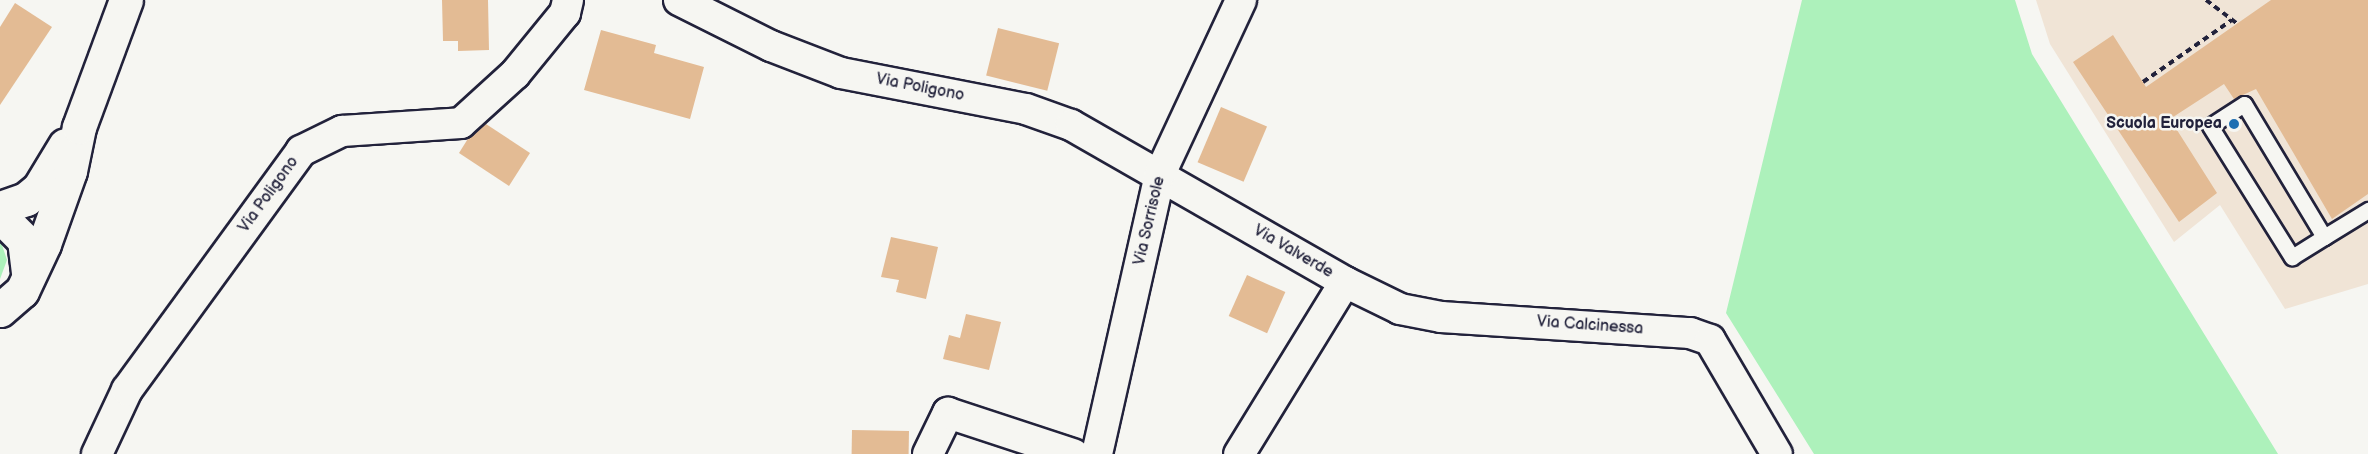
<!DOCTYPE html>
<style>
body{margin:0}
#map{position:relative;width:2368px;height:454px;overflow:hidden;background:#f6f6f2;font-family:"Balsamiq Sans",sans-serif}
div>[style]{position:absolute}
.built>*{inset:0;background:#f0e4d6}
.green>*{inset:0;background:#adf1bb}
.building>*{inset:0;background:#e3bb94;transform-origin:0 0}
.path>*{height:4px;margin-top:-2px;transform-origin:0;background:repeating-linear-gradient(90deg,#22223b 0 6px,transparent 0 10.5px)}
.roads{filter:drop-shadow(2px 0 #22223b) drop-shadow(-2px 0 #22223b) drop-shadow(0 2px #22223b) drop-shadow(0 -2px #22223b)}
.lane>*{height:15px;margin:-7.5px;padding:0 7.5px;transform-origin:7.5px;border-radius:7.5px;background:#f6f6f2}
.street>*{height:30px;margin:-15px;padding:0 15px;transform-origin:15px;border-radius:15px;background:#f6f6f2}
.secondary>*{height:33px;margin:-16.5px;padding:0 16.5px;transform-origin:16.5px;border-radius:16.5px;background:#f6f6f2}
.dots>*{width:16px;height:16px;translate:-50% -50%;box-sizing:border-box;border:3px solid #f6f6f2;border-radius:50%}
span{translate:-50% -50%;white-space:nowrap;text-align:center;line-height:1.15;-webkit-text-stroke:5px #f6f6f2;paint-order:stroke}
.street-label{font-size:16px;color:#22223b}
.poi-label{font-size:16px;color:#22223b;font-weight:700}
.right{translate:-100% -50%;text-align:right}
</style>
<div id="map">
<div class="built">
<i style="clip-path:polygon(2036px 0,2368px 0,2368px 284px,2285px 309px,2220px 205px,2174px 242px,2050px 44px)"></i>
</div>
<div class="green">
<i style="clip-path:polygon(1802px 0,2015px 0,2032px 54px,2278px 454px,1814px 454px,1726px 313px)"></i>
<i style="clip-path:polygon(0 239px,7px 260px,0 279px)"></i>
</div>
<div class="building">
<i style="clip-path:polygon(442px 0,488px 0,489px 50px,458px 51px,458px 41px,443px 41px)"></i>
<i style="clip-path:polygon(2271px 0,2368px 0,2368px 194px,2332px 219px,2256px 89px,2234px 99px,2224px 84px,2170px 119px,2217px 193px,2179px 222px,2073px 62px,2113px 35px,2146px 87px)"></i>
<i style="clip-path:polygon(15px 3px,52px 27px,0 105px,0 27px)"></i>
<i style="left:998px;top:28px;width:63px;height:49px;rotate:14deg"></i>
<i style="clip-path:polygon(601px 30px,656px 45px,654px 53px,704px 67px,690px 119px,584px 90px)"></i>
<i style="left:1221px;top:107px;width:50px;height:60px;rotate:23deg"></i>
<i style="clip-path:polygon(486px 124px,530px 153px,509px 186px,459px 153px,469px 137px)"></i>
<i style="clip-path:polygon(891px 237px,938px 247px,926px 299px,896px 292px,899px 280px,881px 277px)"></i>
<i style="left:1247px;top:275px;width:42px;height:45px;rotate:24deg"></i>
<i style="clip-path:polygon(966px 314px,1001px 322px,989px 370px,943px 359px,949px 335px,960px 338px)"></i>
<i style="left:852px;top:430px;width:57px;height:24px;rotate:1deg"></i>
</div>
<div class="path">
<i style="left:2206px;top:0;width:41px;rotate:37.1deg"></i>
<i style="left:2143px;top:82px;width:108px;rotate:-34.9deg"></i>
</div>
<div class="roads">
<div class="lane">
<i style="left:2324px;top:237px;width:155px;rotate:-121deg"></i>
<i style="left:2244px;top:104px;width:40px;rotate:147.1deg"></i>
<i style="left:2210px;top:126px;width:155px;rotate:58deg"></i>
<i style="left:2292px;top:257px;width:38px;rotate:-32deg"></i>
<i style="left:2324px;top:237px;width:52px;rotate:-31.5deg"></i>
</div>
<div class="street">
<i style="left:679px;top:0;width:103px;rotate:26.6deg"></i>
<i style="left:771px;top:46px;width:75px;rotate:21.1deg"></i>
<i style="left:841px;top:73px;width:188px;rotate:11deg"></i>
<i style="left:1026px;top:109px;width:48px;rotate:19.6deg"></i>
<i style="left:1071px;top:125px;width:316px;rotate:29.8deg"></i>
<i style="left:1345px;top:282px;width:202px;rotate:121.6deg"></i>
<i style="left:1345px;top:282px;width:61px;rotate:26.1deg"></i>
<i style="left:1400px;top:309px;width:42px;rotate:11deg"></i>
<i style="left:1441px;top:317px;width:250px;rotate:3.7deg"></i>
<i style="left:1690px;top:333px;width:21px;rotate:19deg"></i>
<i style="left:1710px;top:340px;width:132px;rotate:59.6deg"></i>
<i style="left:97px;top:454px;width:71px;rotate:-64.9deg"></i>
<i style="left:127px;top:390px;width:296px;rotate:-53.9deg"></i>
<i style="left:301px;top:151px;width:46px;rotate:-26deg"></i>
<i style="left:342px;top:131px;width:119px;rotate:-3.8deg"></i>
<i style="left:461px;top:123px;width:73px;rotate:-42.2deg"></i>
<i style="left:515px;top:74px;width:79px;rotate:-50.7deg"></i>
<i style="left:565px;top:13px;width:13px;rotate:-77deg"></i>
<i style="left:928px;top:454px;width:46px;rotate:-64deg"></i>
<i style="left:948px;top:413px;width:132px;rotate:18.2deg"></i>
<i style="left:1097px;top:454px;width:287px;rotate:-77.3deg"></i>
<i style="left:1160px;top:174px;width:192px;rotate:-65deg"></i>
</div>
<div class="secondary">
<i style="left:0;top:208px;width:28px;rotate:-19deg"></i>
<i style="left:26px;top:199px;width:17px;rotate:-40deg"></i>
<i style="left:39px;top:188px;width:50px;rotate:-58.8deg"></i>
<i style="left:0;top:216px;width:34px;rotate:45deg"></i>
<i style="left:24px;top:240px;width:34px;rotate:83deg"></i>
<i style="left:0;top:310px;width:29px;rotate:-41deg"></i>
<i style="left:22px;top:291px;width:52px;rotate:-64.9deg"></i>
<i style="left:44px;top:244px;width:77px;rotate:-70.4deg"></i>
<i style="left:70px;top:171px;width:45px;rotate:-78.4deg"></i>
<i style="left:79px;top:127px;width:135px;rotate:-69.7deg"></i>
</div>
</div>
<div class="dots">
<i style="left:2234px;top:124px;background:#1f6fb2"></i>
</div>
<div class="street-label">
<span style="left:920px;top:88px;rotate:11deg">Via Poligono</span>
<span style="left:269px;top:195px;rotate:-54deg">Via Poligono</span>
<span style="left:1150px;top:221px;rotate:-77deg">Via Sorrisole</span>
<span style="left:1293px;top:252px;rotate:30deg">Via Valverde</span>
<span style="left:1590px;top:326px;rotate:4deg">Via Calcinessa</span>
</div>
<div class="poi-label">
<span class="right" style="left:2222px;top:124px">Scuola Europea</span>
</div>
</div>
